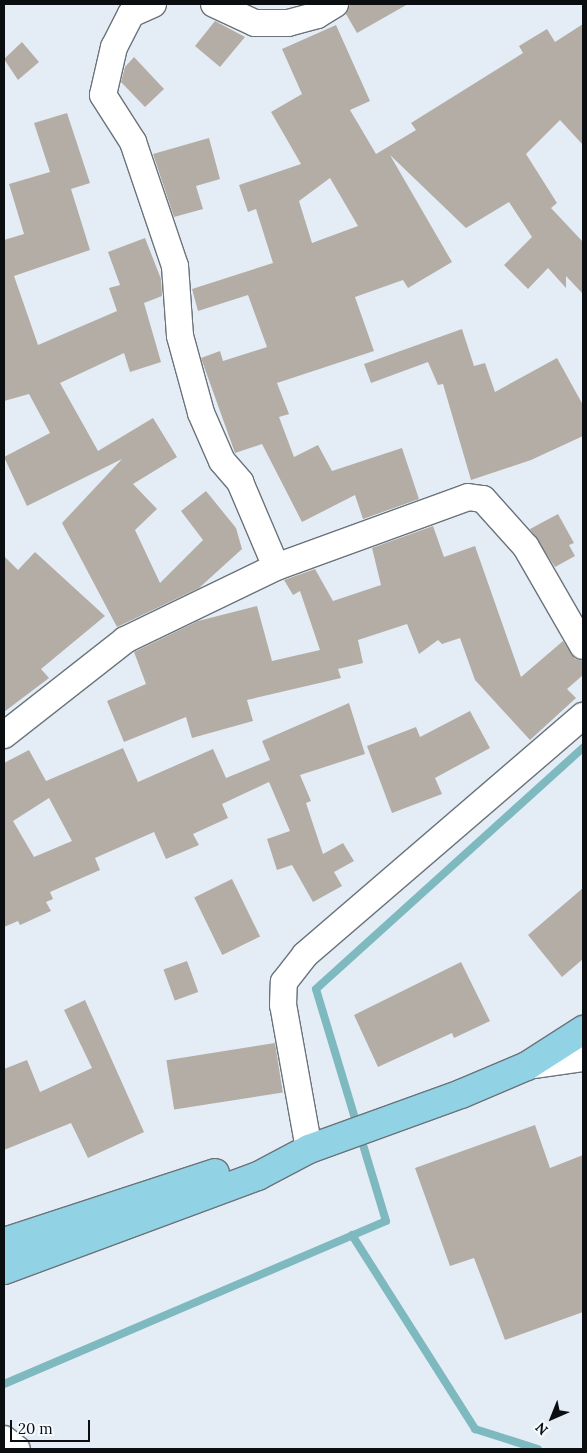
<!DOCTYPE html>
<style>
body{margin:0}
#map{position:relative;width:587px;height:1453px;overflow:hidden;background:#e4edf5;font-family:Lora,serif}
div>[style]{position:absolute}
.stream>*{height:8px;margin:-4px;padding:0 4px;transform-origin:4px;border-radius:4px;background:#7eb9c0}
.building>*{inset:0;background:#b4ada5;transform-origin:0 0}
.roads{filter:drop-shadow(1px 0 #6b737a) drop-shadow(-1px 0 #6b737a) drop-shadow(0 1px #6b737a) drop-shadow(0 -1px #6b737a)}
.minor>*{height:26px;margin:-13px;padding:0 13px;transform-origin:13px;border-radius:13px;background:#fff}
.major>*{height:28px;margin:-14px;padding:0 14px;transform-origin:14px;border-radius:14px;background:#91d3e4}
span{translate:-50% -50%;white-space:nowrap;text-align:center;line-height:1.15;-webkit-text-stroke:4px #f5faff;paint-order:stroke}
.frame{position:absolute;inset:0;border:5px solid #0b0e11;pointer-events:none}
.north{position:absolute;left:527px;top:1393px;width:50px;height:50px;-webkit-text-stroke:4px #f5faff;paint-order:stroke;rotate:224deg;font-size:14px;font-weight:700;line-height:20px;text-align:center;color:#0b0e11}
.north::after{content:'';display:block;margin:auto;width:18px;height:22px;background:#0b0e11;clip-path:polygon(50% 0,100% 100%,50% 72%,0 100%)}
.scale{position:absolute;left:10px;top:1420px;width:80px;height:22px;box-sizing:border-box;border:2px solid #0b0e11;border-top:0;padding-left:6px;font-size:15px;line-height:18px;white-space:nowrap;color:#0b0e11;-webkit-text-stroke:4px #f5faff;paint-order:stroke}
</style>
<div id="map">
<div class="stream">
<i style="left:352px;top:1235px;width:230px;rotate:57.6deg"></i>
<i style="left:475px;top:1429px;width:66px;rotate:17.6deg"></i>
<i style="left:4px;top:1384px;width:415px;rotate:-23.1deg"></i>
<i style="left:386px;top:1221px;width:242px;rotate:-106.8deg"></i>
<i style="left:316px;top:989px;width:360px;rotate:-42.1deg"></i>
</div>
<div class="building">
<i style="clip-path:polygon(350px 4px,408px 4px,357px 33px,346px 14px)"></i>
<i style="clip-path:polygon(215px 21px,245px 37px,220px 67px,195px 46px)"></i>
<i style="clip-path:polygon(evenodd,583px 24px,583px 145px,560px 120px,526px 154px,557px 203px,551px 208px,583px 242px,583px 294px,566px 276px,566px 288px,548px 268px,528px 289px,504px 265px,532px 237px,509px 202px,466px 228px,390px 155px,452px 262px,408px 288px,403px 280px,355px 297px,374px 351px,277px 383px,289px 414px,279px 417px,294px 457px,318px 445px,332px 471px,402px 448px,419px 499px,363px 519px,355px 495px,302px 522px,262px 444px,235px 453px,201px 358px,220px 351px,223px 361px,267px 347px,248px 295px,198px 311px,192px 289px,273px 263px,256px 209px,248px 212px,239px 185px,301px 164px,271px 112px,302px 94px,282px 49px,336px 25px,370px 101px,350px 110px,376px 154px,416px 130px,411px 123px,523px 53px,519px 46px,547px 29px,555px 42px,583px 24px,330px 178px,358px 226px,312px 243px,299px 201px,330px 178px)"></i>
<i style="clip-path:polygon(22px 42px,39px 62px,18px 80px,4px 59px)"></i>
<i style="clip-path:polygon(134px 57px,164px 89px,145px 107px,121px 82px,125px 67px)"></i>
<i style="clip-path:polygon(67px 113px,90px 183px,71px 189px,90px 250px,14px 276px,38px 345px,117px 311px,109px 288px,120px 285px,108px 252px,145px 238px,161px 279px,162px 296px,144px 303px,161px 362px,130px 372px,124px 353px,60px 383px,98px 451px,153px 418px,177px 457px,133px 484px,157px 509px,135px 530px,160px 583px,203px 540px,181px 511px,206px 491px,236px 528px,242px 549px,199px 588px,117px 627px,62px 523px,122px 459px,27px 506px,4px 457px,50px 433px,29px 394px,4px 401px,4px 240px,24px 234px,9px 184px,50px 172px,34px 123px)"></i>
<i style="clip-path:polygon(209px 138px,220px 179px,196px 186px,203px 209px,174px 217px,153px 154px)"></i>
<i style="clip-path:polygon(462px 329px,474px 366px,485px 363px,495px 392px,557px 358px,583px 405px,583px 436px,531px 460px,471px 480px,443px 384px,438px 385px,428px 362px,371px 383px,364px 364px)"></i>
<i style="clip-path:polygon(558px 514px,574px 543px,569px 545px,575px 556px,555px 567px,530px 529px)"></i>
<i style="clip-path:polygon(433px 526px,444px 557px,475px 546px,521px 677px,563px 641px,575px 659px,583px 661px,583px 675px,567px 689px,576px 698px,530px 740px,475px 680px,460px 638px,442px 644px,438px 640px,419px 654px,407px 624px,358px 640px,363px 663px,338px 669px,341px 678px,247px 700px,253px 721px,192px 738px,186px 717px,124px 742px,107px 701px,146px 684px,134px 652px,198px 621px,257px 606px,272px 661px,320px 650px,300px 591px,293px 595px,284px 580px,315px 569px,333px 601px,381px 585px,372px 548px)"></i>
<i style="clip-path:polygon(35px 552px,105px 616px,41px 669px,49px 678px,4px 712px,4px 556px,18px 570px)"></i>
<i style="clip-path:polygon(evenodd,349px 703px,365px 754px,300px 775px,311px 801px,306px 803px,323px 854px,343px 843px,354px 861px,334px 872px,342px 886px,313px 902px,292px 865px,277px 870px,267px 839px,290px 831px,269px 782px,222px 804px,228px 818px,193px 834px,199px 845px,166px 859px,154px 832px,95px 858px,100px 870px,50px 892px,53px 899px,46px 902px,51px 911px,20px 925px,18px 921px,4px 927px,4px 763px,29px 750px,46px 781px,123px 748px,138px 782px,213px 749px,226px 778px,270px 760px,262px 741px,349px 703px,49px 798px,72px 841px,34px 857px,13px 821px,49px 798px)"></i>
<i style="clip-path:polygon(470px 711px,490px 748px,435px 778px,442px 794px,392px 813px,367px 746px,416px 727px,420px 737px)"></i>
<i style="left:232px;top:879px;width:64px;height:42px;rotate:64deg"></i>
<i style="clip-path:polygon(583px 888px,583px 959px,562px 977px,528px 935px)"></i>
<i style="left:187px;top:961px;width:33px;height:25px;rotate:70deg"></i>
<i style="clip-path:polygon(461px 962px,490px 1021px,454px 1038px,452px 1033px,378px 1067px,354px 1015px)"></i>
<i style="clip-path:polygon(85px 1000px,144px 1132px,88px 1158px,71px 1123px,4px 1150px,4px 1069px,27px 1060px,40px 1092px,92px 1068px,64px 1010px)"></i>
<i style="left:275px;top:1043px;width:50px;height:110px;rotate:81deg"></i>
<i style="clip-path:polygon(535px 1125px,550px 1168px,583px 1155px,583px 1312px,505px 1340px,474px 1258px,450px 1266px,415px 1168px)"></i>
</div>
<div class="roads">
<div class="minor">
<i style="left:153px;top:4px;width:24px;rotate:156deg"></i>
<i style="left:131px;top:14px;width:37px;rotate:117deg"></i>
<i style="left:114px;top:47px;width:49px;rotate:102.9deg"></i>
<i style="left:103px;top:95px;width:56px;rotate:57.4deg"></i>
<i style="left:133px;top:142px;width:131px;rotate:71.3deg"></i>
<i style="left:175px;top:266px;width:70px;rotate:85.9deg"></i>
<i style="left:180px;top:336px;width:80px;rotate:74.7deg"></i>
<i style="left:201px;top:413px;width:52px;rotate:66.4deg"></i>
<i style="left:222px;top:461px;width:28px;rotate:49deg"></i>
<i style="left:240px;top:482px;width:92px;rotate:67deg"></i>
<i style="left:214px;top:4px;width:45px;rotate:24.9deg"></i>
<i style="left:255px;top:23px;width:33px"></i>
<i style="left:288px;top:23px;width:30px;rotate:-15deg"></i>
<i style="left:317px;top:15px;width:21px;rotate:-31deg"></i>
<i style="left:4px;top:735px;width:154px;rotate:-38.1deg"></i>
<i style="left:125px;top:640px;width:168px;rotate:-25.8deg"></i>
<i style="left:276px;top:567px;width:204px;rotate:-20deg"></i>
<i style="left:468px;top:497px;width:15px;rotate:8deg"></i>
<i style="left:483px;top:499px;width:64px;rotate:48.1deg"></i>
<i style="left:526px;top:547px;width:114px;rotate:60.1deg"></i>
<i style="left:527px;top:1066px;width:57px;rotate:-8.1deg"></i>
<i style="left:309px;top:1149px;width:146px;rotate:-100.2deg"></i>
<i style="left:283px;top:1005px;width:23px;rotate:-88deg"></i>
<i style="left:284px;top:982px;width:34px;rotate:-52deg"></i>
<i style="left:305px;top:955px;width:367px;rotate:-40.7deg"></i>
<i style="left:4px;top:1439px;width:16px;rotate:38deg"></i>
</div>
<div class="major">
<i style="left:4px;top:1242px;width:222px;rotate:-18.1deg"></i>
<i style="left:4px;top:1270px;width:271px;rotate:-20.3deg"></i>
<i style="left:258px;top:1176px;width:58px;rotate:-27.9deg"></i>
<i style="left:309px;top:1149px;width:162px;rotate:-19.9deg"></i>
<i style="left:461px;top:1094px;width:72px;rotate:-23deg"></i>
<i style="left:527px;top:1066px;width:67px;rotate:-32.7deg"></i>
</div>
</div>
<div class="frame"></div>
<div class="north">N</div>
<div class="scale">20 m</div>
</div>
